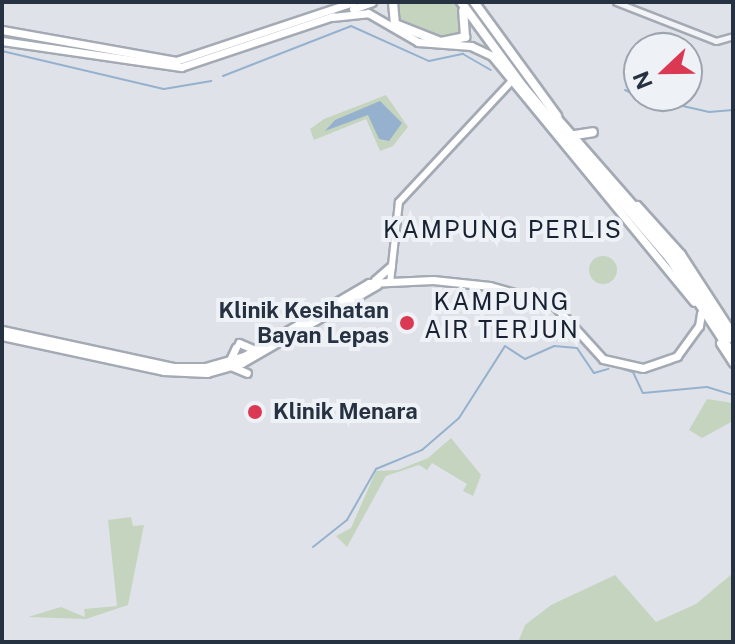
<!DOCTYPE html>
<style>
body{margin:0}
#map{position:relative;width:735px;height:644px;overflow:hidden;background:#dfe3e9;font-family:"Public Sans",sans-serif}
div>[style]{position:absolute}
.green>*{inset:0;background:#c5d4bf}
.round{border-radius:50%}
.water>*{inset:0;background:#96b1cd}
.stream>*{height:2px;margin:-1px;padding:0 1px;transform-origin:1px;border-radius:1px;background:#96b1cd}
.roads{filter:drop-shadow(2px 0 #a4aab4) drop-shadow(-2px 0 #a4aab4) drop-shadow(0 2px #a4aab4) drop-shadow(0 -2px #a4aab4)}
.tertiary>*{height:5px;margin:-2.5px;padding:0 2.5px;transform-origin:2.5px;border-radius:2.5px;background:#f2f4f7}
.secondary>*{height:6px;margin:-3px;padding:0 3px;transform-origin:3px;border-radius:3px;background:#fff}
.primary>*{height:7px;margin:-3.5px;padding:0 3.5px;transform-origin:3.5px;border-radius:3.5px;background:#fff}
.trunk>*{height:8px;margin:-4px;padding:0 4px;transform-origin:4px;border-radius:4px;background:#fff}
.dots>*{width:22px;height:22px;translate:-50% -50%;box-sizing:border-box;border:4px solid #eef2f7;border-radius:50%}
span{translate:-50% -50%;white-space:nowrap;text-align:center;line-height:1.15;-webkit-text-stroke:8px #eef2f7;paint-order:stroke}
.poi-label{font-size:22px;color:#263142;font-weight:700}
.right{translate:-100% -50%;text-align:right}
.left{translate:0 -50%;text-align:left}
.neighbourhood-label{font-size:24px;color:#192232;letter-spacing:2px}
.frame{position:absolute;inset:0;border:4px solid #263142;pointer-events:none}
.north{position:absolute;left:623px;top:32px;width:80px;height:80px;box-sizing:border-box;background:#eef2f7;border:2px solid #9ea5af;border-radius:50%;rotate:248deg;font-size:22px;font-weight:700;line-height:32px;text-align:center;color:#263142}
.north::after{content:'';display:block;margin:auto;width:28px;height:36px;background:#da3853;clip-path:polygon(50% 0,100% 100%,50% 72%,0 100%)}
</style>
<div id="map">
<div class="green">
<i style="clip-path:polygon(397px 2px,455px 2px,464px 33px,443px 39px,400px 25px)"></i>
<i style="clip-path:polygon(386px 95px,408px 127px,393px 146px,380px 151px,366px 119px,314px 140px,310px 129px,324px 119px)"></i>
<i class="round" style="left:589px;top:256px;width:28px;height:28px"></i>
<i style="clip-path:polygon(707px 399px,733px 403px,733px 421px,702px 438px,689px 430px)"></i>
<i style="clip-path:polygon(451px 438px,481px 475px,473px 496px,463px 491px,467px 484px,432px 463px,427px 470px,419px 465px,386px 476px,347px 547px,336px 536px,351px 528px,376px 471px,398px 470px,428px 458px)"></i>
<i style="clip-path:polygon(131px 517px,133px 526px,144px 525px,128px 605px,86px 619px,28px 617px,61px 607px,85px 617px,84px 609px,117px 606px,108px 520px)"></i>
<i style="clip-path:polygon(733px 573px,733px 642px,518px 642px,525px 625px,551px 605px,615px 575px,656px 622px,696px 604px)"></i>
</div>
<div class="water">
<i style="clip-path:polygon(380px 101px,402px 123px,389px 141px,379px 139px,368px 115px,325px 131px,335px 120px)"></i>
</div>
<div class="stream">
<i style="left:2px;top:51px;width:166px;rotate:13.2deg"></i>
<i style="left:164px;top:89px;width:48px;rotate:-9.7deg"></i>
<i style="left:223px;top:76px;width:137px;rotate:-21.3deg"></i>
<i style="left:351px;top:26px;width:85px;rotate:24.2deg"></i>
<i style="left:429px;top:61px;width:35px;rotate:-12deg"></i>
<i style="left:463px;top:54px;width:32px;rotate:30deg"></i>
<i style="left:625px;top:90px;width:14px;rotate:25deg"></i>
<i style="left:639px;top:96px;width:72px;rotate:12.9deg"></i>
<i style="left:709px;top:112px;width:24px;rotate:-5deg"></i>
<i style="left:623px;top:369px;width:10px;rotate:17deg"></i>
<i style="left:633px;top:372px;width:23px;rotate:65deg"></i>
<i style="left:643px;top:393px;width:64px;rotate:-5.4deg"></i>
<i style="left:707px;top:387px;width:27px;rotate:17deg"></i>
<i style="left:313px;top:547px;width:43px;rotate:-38.5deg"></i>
<i style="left:347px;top:520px;width:59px;rotate:-60.4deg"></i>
<i style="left:376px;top:469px;width:50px;rotate:-22.4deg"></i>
<i style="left:422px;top:450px;width:49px;rotate:-40.9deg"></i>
<i style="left:459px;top:418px;width:85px;rotate:-57.4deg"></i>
<i style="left:505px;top:346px;width:24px;rotate:33deg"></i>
<i style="left:525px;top:359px;width:32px;rotate:-24deg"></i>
<i style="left:554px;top:346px;width:23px;rotate:5deg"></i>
<i style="left:577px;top:348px;width:30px;rotate:56deg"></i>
<i style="left:594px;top:373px;width:15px;rotate:-16deg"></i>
</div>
<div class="roads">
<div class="tertiary">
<i style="left:616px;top:2px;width:107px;rotate:21.3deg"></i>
<i style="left:716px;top:41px;width:18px;rotate:-16deg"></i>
</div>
<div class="secondary">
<i style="left:390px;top:283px;width:81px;rotate:-83.7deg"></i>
<i style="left:399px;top:202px;width:166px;rotate:-47deg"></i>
</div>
<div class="primary">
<i style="left:353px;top:9px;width:20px;rotate:-20deg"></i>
<i style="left:332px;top:17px;width:36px;rotate:-6deg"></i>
<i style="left:368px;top:13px;width:58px;rotate:30.1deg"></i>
<i style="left:418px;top:42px;width:53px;rotate:4.3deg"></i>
<i style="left:471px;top:46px;width:23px;rotate:25deg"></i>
<i style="left:492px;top:56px;width:318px;rotate:50.6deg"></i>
<i style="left:2px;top:30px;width:177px;rotate:10.1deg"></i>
<i style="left:176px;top:61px;width:187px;rotate:-18.4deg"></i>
<i style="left:2px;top:41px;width:181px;rotate:8.3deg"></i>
<i style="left:181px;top:67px;width:160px;rotate:-18.5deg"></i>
<i style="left:637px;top:205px;width:66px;rotate:48.1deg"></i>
<i style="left:681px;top:254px;width:95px;rotate:57deg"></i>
<i style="left:375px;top:280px;width:21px;rotate:-41deg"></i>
<i style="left:2px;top:330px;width:175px;rotate:12.2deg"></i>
<i style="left:173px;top:367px;width:32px"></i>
<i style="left:205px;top:367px;width:41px;rotate:-15.8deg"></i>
<i style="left:244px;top:356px;width:145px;rotate:-30.3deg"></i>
<i style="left:369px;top:283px;width:64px;rotate:-2.7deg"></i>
<i style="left:433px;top:280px;width:57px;rotate:6deg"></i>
<i style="left:490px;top:286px;width:66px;rotate:15.9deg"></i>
<i style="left:553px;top:304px;width:74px;rotate:47.7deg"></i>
<i style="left:603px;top:359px;width:41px;rotate:12.7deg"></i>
<i style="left:643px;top:368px;width:36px;rotate:-19deg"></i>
<i style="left:677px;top:356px;width:37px;rotate:-54deg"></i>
<i style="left:699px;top:326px;width:13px;rotate:-81deg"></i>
<i style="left:2px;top:336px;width:166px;rotate:12.2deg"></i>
<i style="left:164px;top:371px;width:43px;rotate:2.7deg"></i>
<i style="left:207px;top:373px;width:36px;rotate:-16deg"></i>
<i style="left:242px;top:363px;width:156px;rotate:-30deg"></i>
<i style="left:239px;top:343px;width:15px;rotate:23deg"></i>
<i style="left:720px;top:343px;width:24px;rotate:57deg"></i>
<i style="left:230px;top:360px;width:14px;rotate:-65deg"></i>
<i style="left:233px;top:367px;width:15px;rotate:23deg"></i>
</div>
<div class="trunk">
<i style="left:393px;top:2px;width:22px;rotate:85deg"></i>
<i style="left:395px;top:24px;width:49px;rotate:21.4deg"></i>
<i style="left:441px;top:42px;width:25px;rotate:-12deg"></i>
<i style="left:465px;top:37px;width:26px;rotate:-94deg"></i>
<i style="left:461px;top:2px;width:107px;rotate:53.8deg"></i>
<i style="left:524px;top:88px;width:225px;rotate:49.5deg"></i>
<i style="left:670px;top:259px;width:115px;rotate:56.7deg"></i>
<i style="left:474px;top:2px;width:141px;rotate:53.9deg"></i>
<i style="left:553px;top:114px;width:170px;rotate:48.8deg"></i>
<i style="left:665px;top:242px;width:116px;rotate:55.9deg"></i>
<i style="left:575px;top:135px;width:18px;rotate:-9deg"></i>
</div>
</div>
<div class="dots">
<i style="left:407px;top:323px;background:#da3853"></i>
<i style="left:255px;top:412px;background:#da3853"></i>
</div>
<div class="poi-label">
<span class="right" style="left:389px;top:323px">Klinik Kesihatan<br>Bayan Lepas</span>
<span class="left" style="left:273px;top:412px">Klinik Menara</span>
</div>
<div class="neighbourhood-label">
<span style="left:503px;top:230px">KAMPUNG PERLIS</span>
<span style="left:502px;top:316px">KAMPUNG<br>AIR TERJUN</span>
</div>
<div class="frame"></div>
<div class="north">N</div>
</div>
